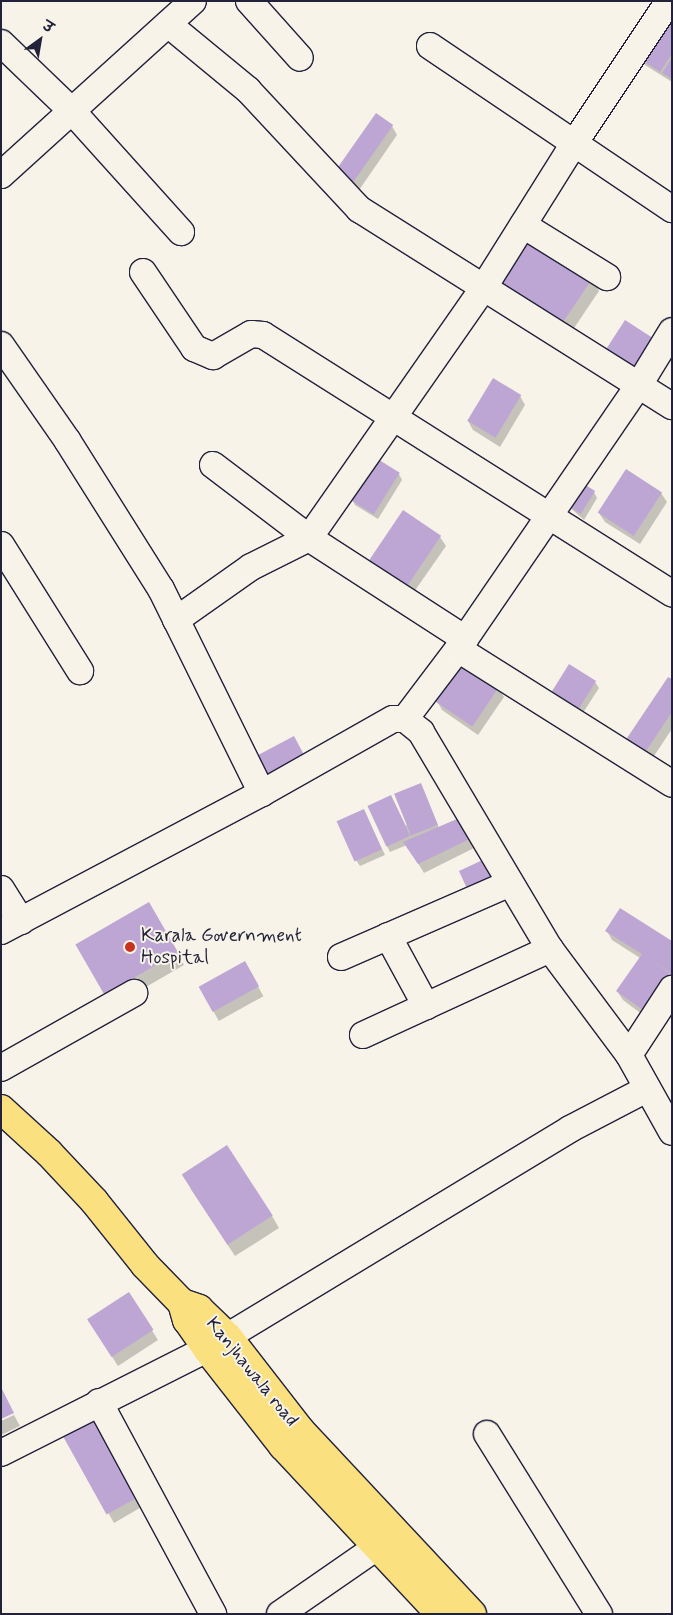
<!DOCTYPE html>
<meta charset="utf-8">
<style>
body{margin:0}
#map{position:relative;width:673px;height:1615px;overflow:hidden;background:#f7f3e8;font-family:Mynerve,"Playpen Sans Deva",sans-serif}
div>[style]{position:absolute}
.shadow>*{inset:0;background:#0003;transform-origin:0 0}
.building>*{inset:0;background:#bea6d4;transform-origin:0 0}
.roads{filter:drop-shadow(1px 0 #22223b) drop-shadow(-1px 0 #22223b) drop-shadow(0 1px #22223b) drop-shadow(0 -1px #22223b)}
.minor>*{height:26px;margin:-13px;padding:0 13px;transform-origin:13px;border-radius:13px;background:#f7f3e8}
.major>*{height:28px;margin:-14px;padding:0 14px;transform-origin:14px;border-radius:14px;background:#fbe080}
.dots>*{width:14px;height:14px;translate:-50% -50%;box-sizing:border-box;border:2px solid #f7f3e8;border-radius:50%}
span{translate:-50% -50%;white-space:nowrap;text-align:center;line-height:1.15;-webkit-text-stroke:4px #f7f3e8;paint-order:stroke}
.poi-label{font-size:19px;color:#22223b}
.left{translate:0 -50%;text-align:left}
.street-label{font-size:19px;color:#22223b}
.frame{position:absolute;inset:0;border:2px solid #22223b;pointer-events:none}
.north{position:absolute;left:15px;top:15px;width:50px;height:50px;-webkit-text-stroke:4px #f7f3e8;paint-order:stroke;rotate:32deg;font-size:14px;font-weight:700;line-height:20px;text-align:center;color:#22223b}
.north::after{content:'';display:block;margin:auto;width:18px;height:22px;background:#22223b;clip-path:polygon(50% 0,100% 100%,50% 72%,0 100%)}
</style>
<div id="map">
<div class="shadow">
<i style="clip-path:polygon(672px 12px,672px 82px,645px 65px,642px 59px)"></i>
<i style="clip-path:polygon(392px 126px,397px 135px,355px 196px,339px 185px)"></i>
<i style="clip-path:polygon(592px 278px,599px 291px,566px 340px,504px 298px)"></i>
<i style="clip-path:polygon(520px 396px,525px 405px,500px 447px,473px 430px,468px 421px)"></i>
<i style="clip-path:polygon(399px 474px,402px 480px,378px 519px,355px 505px,352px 499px)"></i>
<i style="clip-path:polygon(594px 492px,597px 498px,584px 520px,566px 504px)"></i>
<i style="clip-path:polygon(661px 493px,667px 502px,640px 544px,605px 522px,599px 513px)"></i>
<i style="clip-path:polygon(440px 537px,446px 546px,407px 602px,370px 576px)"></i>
<i style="clip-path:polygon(570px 665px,595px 682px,599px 688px,577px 722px)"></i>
<i style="clip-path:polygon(672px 681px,672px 729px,646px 768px,628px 756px)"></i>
<i style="clip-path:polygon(498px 688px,504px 697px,478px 735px,442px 710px,437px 701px)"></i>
<i style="clip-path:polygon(424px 791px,439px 828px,464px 817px,478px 846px,424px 873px,407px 845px,390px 852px,387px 846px,394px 802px,406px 826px)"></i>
<i style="clip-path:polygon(367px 817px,385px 855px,360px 866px,356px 860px)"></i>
<i style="clip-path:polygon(149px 904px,184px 965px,113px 1006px)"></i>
<i style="clip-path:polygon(607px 931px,672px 943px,672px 992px,651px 1021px,623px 1000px,617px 991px,640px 958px,612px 940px)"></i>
<i style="left:245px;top:963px;width:38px;height:51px;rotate:61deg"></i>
<i style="clip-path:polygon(190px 1188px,272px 1216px,279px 1228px,235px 1256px)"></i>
<i style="clip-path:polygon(129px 1294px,158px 1340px,118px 1366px,94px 1329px)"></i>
<i style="clip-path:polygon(14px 1415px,20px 1426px,1px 1435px,1px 1421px)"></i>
<i style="clip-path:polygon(65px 1437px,145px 1505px,114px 1523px)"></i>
</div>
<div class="building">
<i style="clip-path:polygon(672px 10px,672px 54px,660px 72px,640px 59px)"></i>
<i style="clip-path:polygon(672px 58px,672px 79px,662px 73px)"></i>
<i style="left:376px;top:113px;width:21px;height:77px;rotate:35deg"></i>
<i style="left:530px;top:235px;width:76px;height:62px;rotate:34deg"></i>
<i style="left:625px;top:320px;width:42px;height:41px;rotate:33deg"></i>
<i style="left:493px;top:378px;width:33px;height:50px;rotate:31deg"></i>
<i style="left:376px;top:458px;width:28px;height:49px;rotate:32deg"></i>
<i style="left:626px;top:469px;width:43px;height:52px;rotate:33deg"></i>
<i style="left:579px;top:481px;width:19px;height:27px;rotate:32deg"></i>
<i style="left:403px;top:510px;width:46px;height:69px;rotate:34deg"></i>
<i style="left:461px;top:661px;width:46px;height:48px;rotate:34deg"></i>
<i style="left:569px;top:664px;width:32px;height:43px;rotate:32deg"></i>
<i style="clip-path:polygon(668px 677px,672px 679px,672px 712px,640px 760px,621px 747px)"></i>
<i style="left:294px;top:736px;width:27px;height:47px;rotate:62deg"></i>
<i style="left:421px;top:783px;width:45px;height:29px;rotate:68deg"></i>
<i style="left:391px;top:795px;width:45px;height:26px;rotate:65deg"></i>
<i style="left:364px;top:809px;width:44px;height:30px;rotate:66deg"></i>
<i style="clip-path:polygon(464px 816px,474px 837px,418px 864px,403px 842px)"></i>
<i style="left:487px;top:858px;width:19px;height:31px;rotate:65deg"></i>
<i style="left:149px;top:902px;width:58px;height:85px;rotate:60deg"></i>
<i style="clip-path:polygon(620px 908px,672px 941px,672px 974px,653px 962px,672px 975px,646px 1012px,616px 991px,642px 954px,605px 931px)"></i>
<i style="left:245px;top:961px;width:29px;height:53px;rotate:61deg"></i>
<i style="left:227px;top:1145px;width:84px;height:54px;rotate:57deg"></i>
<i style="left:129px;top:1292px;width:45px;height:50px;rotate:57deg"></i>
<i style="clip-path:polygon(1px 1387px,14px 1413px,1px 1419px)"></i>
<i style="left:97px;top:1417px;width:90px;height:39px;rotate:61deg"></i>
</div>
<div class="roads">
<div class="minor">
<i style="left:249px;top:1px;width:76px;rotate:48.2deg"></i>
<i style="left:168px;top:24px;width:104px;rotate:39.5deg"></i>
<i style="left:248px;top:90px;width:163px;rotate:47deg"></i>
<i style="left:359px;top:209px;width:370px;rotate:32.2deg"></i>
<i style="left:1px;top:43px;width:98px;rotate:43.8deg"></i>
<i style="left:72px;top:111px;width:163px;rotate:48deg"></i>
<i style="left:430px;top:46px;width:292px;rotate:34deg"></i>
<i style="left:1px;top:175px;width:259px;rotate:-42.2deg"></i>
<i style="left:523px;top:225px;width:99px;rotate:31.8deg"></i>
<i style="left:143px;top:272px;width:92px;rotate:56.1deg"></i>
<i style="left:194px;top:348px;width:21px;rotate:23deg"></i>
<i style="left:213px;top:356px;width:44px;rotate:-30.1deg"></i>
<i style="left:251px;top:334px;width:12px;rotate:5deg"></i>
<i style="left:263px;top:335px;width:484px;rotate:32.3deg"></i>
<i style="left:1px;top:345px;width:116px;rotate:55.2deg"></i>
<i style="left:67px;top:440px;width:176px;rotate:57.8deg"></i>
<i style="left:161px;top:589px;width:228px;rotate:63.7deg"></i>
<i style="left:213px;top:465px;width:121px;rotate:37.2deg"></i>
<i style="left:309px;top:538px;width:186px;rotate:32.9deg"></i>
<i style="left:1px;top:545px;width:149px;rotate:57.9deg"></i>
<i style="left:176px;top:620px;width:92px;rotate:-35.2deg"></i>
<i style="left:251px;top:567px;width:65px;rotate:-26.6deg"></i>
<i style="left:309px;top:538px;width:306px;rotate:-55.1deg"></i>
<i style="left:484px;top:287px;width:168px;rotate:-57.9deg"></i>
<i style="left:573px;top:145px;width:173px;rotate:-56.3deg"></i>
<i style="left:458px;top:649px;width:253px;rotate:32.2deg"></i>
<i style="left:405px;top:719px;width:88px;rotate:-52.9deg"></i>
<i style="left:458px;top:649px;width:320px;rotate:-55.6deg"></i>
<i style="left:639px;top:385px;width:63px;rotate:-58.6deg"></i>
<i style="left:1px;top:889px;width:38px;rotate:58deg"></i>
<i style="left:1px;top:931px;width:295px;rotate:-27.9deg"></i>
<i style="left:262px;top:793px;width:150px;rotate:-29.5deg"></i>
<i style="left:393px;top:719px;width:12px"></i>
<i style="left:405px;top:719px;width:21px;rotate:39deg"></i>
<i style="left:421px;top:732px;width:252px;rotate:59.3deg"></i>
<i style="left:550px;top:949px;width:132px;rotate:53.3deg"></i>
<i style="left:629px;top:1055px;width:88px;rotate:60.8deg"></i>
<i style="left:388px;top:936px;width:80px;rotate:61.5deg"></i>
<i style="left:341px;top:957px;width:184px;rotate:-23.6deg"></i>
<i style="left:363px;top:1035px;width:206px;rotate:-24.7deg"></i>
<i style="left:629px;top:1055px;width:79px;rotate:-56.9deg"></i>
<i style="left:1px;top:1068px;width:153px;rotate:-29.4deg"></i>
<i style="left:99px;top:1402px;width:241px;rotate:61.7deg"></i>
<i style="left:487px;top:1434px;width:212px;rotate:58.1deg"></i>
<i style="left:1px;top:1453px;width:231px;rotate:-26.8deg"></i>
<i style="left:207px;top:1349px;width:424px;rotate:-31.2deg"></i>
<i style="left:570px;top:1129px;width:87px;rotate:-27.5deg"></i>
<i style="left:280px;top:1614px;width:139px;rotate:-34.7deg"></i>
</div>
<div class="major">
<i style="left:1px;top:1109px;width:65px;rotate:42.5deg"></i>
<i style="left:49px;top:1153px;width:66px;rotate:46.8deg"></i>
<i style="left:94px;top:1201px;width:82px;rotate:51.4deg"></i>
<i style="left:145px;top:1265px;width:53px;rotate:45.8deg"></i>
<i style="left:182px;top:1303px;width:18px;rotate:19deg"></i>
<i style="left:199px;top:1309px;width:40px;rotate:44deg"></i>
<i style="left:228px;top:1337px;width:119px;rotate:52.2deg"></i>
<i style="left:301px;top:1431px;width:250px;rotate:46.9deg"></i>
<i style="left:182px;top:1303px;width:18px;rotate:74deg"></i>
<i style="left:187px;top:1320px;width:35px;rotate:55deg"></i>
<i style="left:207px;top:1349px;width:123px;rotate:51.9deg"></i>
<i style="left:283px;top:1446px;width:230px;rotate:46.9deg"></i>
</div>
</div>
<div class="dots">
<i style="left:130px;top:947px;background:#c8321e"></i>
</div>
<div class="poi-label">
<span class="left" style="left:141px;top:947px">Karala Government<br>Hospital</span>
</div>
<div class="street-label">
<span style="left:252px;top:1372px;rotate:51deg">Kanjhawala road</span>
</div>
<div class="frame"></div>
<div class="north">उ</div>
</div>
